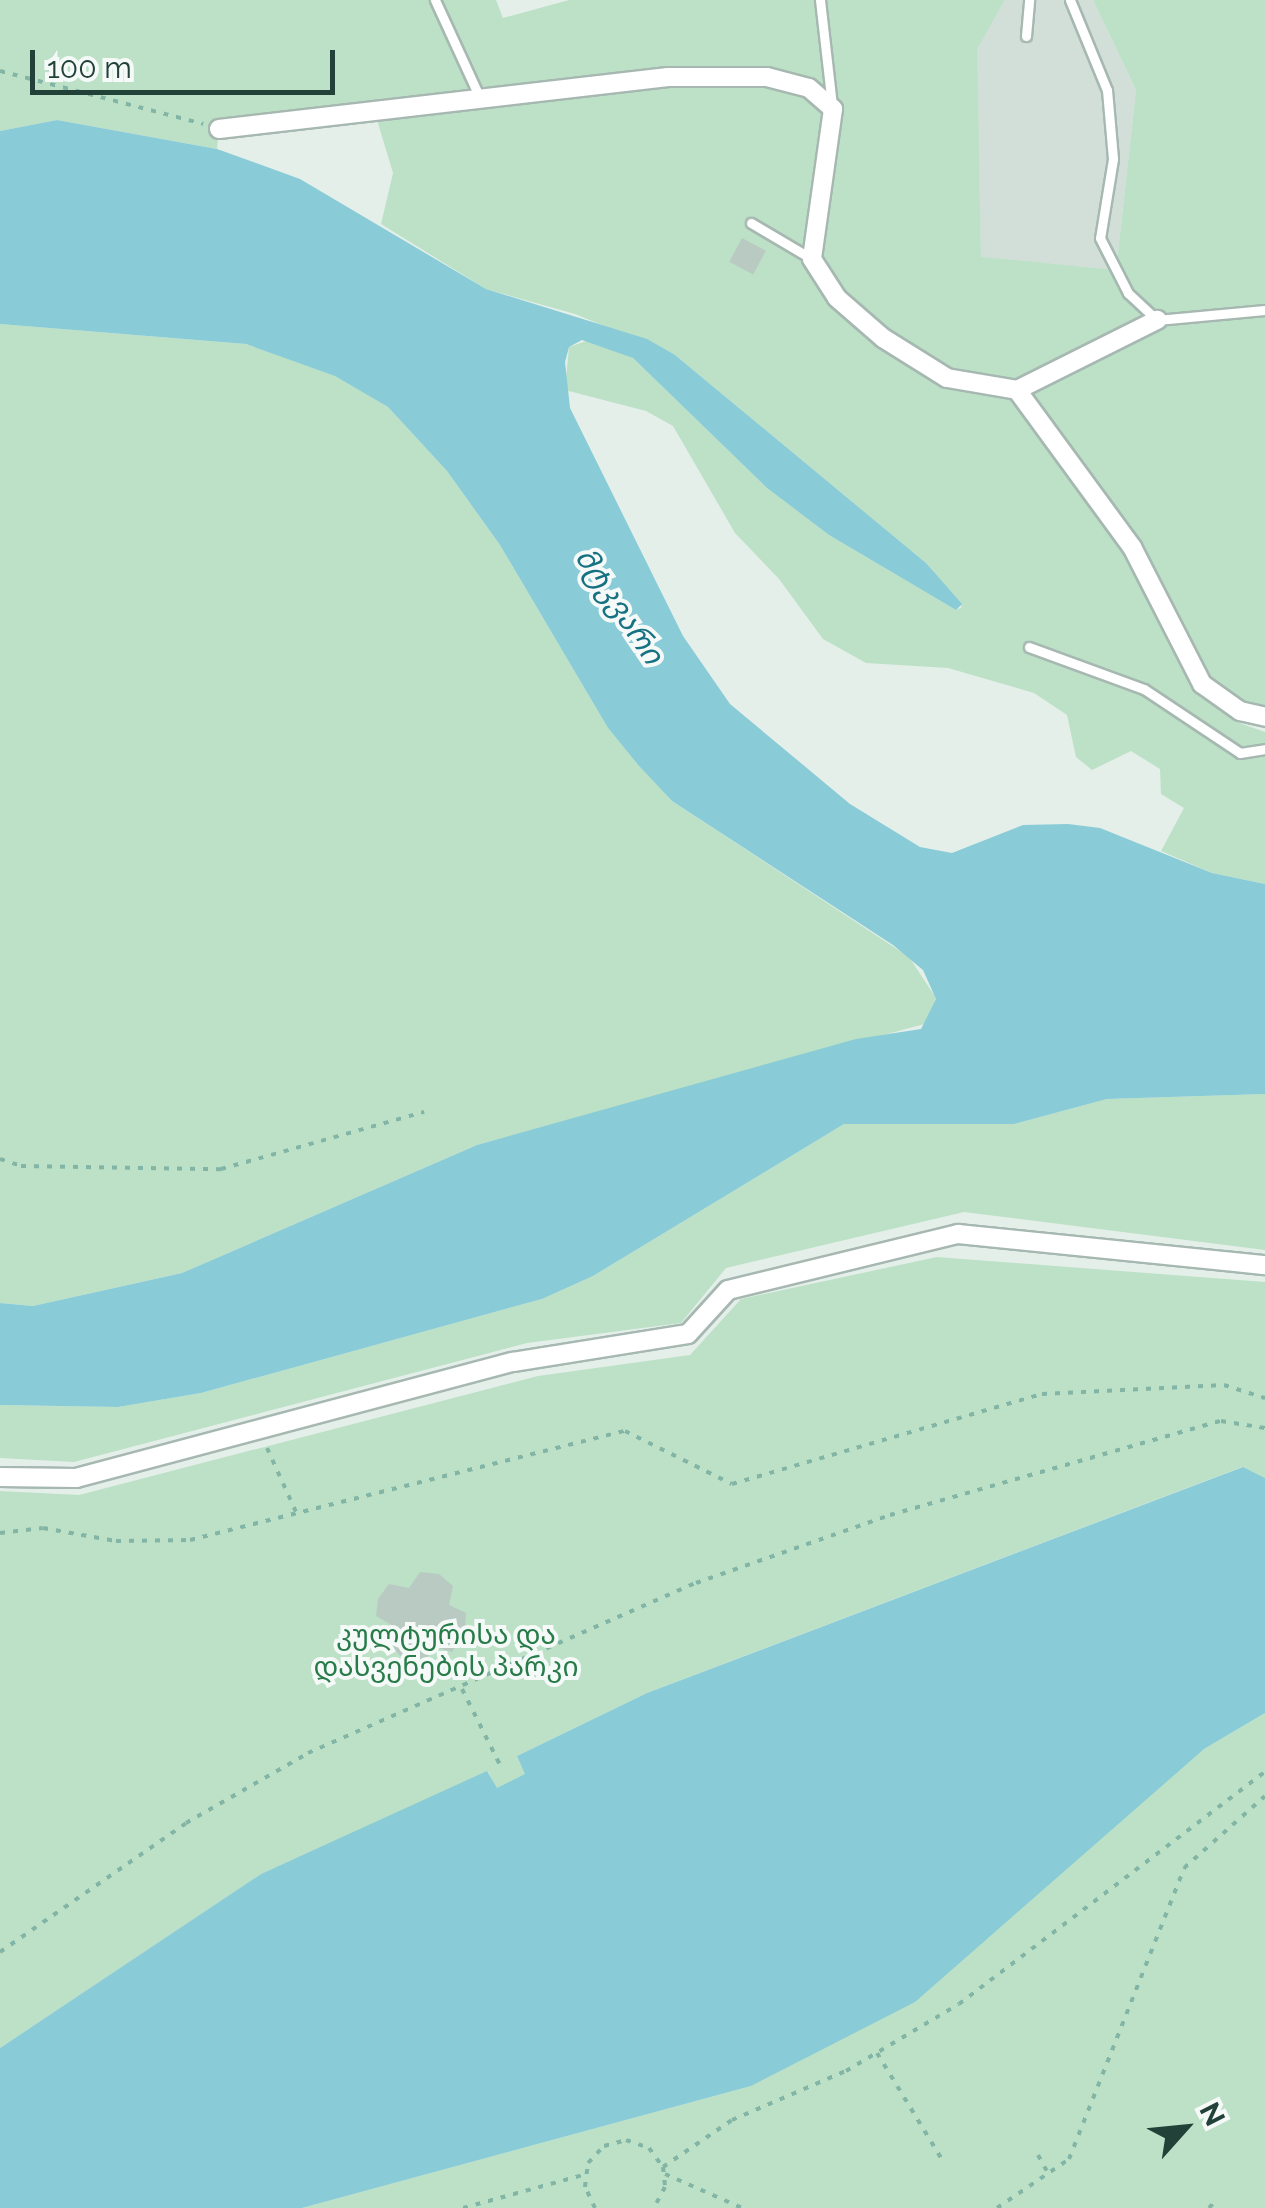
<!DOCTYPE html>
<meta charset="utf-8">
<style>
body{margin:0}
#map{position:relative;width:1265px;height:2208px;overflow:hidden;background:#e4efea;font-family:Raleway,"Noto Sans Georgian",sans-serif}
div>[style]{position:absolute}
.built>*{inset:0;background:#d2dfd9}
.green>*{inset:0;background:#bce1c6}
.water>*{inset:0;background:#89cbd7}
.building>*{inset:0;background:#b9cac3;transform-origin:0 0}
.path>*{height:4px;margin-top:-2px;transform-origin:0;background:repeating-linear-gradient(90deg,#82b5a5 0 5px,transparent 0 13px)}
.roads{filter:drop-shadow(2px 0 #a6b8b1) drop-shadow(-2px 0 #a6b8b1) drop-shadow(0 2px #a6b8b1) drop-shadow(0 -2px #a6b8b1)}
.service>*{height:9px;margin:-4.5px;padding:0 4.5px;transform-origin:4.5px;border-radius:4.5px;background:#fff}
.minor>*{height:18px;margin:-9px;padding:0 9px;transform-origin:9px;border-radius:9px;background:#fff}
span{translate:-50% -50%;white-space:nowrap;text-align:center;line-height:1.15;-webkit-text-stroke:8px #f5faf8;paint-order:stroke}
.park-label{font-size:28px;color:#287c49}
.water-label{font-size:30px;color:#167183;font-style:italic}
.north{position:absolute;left:1135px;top:2078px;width:100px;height:100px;-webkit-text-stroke:8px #f5faf8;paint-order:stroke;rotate:63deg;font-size:28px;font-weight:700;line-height:40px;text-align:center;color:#224239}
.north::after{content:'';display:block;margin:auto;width:35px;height:45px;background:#224239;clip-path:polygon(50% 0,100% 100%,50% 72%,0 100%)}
.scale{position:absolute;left:30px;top:50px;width:305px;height:45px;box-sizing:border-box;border:5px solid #224239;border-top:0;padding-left:12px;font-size:30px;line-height:35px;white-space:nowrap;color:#224239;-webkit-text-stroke:8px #f5faf8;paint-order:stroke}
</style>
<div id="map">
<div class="built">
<i style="clip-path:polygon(1005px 0,1093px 0,1136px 90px,1116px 270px,981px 258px,976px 49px)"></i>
</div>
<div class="green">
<i style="clip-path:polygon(0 0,496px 0,503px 18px,569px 0,1005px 0,977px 49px,981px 257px,1116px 270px,1136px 90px,1093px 0,1265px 0,1265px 710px,1248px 706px,1205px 675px,1198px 689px,1234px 721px,1265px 732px,1265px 884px,1212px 873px,1161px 851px,1184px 808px,1161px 794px,1160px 769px,1131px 751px,1092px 770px,1076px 757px,1067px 715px,1034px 693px,948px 668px,866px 663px,823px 639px,779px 579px,735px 533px,673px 426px,646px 411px,565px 390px,569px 347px,592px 339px,633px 358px,767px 488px,829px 535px,956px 610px,962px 607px,926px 563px,675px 355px,575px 314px,486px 289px,381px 224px,393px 173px,374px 110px,219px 129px,217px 149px,57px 120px,0 131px)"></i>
<i style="clip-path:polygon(0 324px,246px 344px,336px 376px,388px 407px,447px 471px,500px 545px,608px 728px,639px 766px,672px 801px,909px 957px,936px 998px,928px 1023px,477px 1145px,182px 1273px,33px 1306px,0 1303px)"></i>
<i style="clip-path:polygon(1265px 1094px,1265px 1250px,964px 1212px,726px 1268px,681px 1323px,527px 1343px,74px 1462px,0 1458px,0 1405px,118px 1407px,201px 1393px,542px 1299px,593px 1276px,844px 1124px,1014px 1124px,1107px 1099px)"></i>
<i style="clip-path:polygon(937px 1257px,1265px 1282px,1265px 1478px,1242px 1467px,647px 1693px,517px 1756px,526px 1774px,497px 1789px,488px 1772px,261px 1874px,0 2048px,0 1491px,79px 1495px,538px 1376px,690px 1355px,741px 1299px)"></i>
<i style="clip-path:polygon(1265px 1713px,1265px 2208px,302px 2208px,751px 2086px,1204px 1749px)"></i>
</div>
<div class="water">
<i style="clip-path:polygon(57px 120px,217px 149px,300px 179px,486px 289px,647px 339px,675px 355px,926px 563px,962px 604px,956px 610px,829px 535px,767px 488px,633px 358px,582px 340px,569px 347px,565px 362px,570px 408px,683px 636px,730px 704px,850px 804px,920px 847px,952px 853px,1023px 825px,1068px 824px,1100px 828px,1212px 873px,1265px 884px,1265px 1094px,1107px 1099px,1014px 1124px,844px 1124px,593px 1276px,542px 1299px,201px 1393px,118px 1407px,0 1405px,0 1303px,33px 1306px,182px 1273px,477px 1145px,856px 1039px,921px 1029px,936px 999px,923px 970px,893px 945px,672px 801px,639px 766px,608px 728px,500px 545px,447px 471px,388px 407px,335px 376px,246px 344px,0 324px,0 131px)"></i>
<i style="clip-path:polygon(1243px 1467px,1265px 1478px,1265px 1713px,1204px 1749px,915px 2002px,751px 2086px,302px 2208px,0 2208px,0 2048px,261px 1874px,487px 1771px,497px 1788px,525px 1774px,517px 1756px,647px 1693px)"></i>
</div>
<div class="building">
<i style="left:742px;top:238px;width:27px;height:27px;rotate:28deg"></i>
<i style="clip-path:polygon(420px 1572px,439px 1574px,453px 1586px,449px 1605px,466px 1613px,465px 1633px,452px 1652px,435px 1647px,423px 1663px,402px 1658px,387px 1640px,393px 1626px,376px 1616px,378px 1599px,389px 1584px,409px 1588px)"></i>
</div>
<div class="path">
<i style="left:0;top:71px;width:210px;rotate:14.6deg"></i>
<i style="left:0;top:1159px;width:22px;rotate:18deg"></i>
<i style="left:21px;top:1166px;width:200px;rotate:0.9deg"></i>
<i style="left:221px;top:1169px;width:211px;rotate:-15.7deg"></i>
<i style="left:267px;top:1448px;width:70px;rotate:65.6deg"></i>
<i style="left:0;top:1533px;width:43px;rotate:-6.6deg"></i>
<i style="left:43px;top:1528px;width:74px;rotate:10.1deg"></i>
<i style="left:116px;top:1541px;width:74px;rotate:-0.8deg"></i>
<i style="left:190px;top:1540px;width:448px;rotate:-14.1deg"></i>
<i style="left:625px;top:1431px;width:119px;rotate:26.4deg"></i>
<i style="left:732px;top:1484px;width:323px;rotate:-16.2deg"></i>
<i style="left:1042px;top:1394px;width:182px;rotate:-2.8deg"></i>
<i style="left:1224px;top:1385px;width:43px;rotate:17.6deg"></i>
<i style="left:462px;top:1689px;width:85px;rotate:63.4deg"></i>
<i style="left:0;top:1952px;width:226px;rotate:-34.7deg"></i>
<i style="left:186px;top:1823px;width:141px;rotate:-29.8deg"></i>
<i style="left:308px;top:1753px;width:424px;rotate:-23.7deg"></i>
<i style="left:696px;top:1583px;width:206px;rotate:-19.3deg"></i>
<i style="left:890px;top:1515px;width:344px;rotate:-15.9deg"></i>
<i style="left:1221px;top:1421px;width:45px;rotate:9deg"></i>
<i style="left:877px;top:2053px;width:127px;rotate:58.6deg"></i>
<i style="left:1038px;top:2155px;width:21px;rotate:61deg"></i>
<i style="left:663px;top:2167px;width:83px;rotate:-34.3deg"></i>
<i style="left:732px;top:2120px;width:124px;rotate:-23.3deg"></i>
<i style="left:846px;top:2071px;width:131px;rotate:-30.7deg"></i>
<i style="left:959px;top:2004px;width:384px;rotate:-37.2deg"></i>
<i style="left:665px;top:2174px;width:84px;rotate:23.8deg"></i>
<i style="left:463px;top:2208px;width:124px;rotate:-15.4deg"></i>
<i style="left:595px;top:2208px;width:23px;rotate:-115deg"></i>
<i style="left:585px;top:2187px;width:24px;rotate:-83deg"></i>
<i style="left:588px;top:2163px;width:23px;rotate:-47deg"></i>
<i style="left:604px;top:2146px;width:23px;rotate:-15deg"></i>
<i style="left:626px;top:2140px;width:24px;rotate:19deg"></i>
<i style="left:649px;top:2148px;width:24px;rotate:54deg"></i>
<i style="left:663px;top:2167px;width:20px;rotate:84deg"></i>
<i style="left:665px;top:2187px;width:24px;rotate:118deg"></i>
<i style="left:997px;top:2208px;width:87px;rotate:-34.2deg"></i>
<i style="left:1069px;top:2159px;width:313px;rotate:-68.4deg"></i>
<i style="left:1184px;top:1868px;width:108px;rotate:-41.6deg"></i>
<i style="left:1209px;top:2208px;width:11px;rotate:-49deg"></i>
</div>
<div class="roads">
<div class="service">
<i style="left:435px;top:0;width:106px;rotate:65.4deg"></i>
<i style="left:820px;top:0;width:107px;rotate:83.5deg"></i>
<i style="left:1070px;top:0;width:97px;rotate:67.7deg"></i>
<i style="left:1107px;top:90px;width:69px;rotate:85deg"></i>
<i style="left:1113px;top:159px;width:80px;rotate:99.3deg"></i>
<i style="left:1100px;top:238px;width:62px;rotate:63deg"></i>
<i style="left:1128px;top:293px;width:40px;rotate:43deg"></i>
<i style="left:1157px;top:320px;width:108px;rotate:-5.3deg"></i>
<i style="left:1026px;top:36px;width:36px;rotate:-85deg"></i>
<i style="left:751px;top:223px;width:71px;rotate:30.5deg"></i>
<i style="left:1029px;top:647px;width:122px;rotate:20.1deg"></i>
<i style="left:1144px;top:689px;width:115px;rotate:33.7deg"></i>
<i style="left:1240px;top:753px;width:25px;rotate:-9deg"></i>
</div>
<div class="minor">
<i style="left:219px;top:129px;width:452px;rotate:-6.6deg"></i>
<i style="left:668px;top:77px;width:99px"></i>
<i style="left:767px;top:77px;width:43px;rotate:14.7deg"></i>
<i style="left:809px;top:88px;width:32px;rotate:41deg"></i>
<i style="left:833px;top:109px;width:151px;rotate:98deg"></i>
<i style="left:812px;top:259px;width:46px;rotate:57.3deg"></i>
<i style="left:837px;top:298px;width:61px;rotate:41deg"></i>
<i style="left:883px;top:338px;width:75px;rotate:32deg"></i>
<i style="left:947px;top:378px;width:71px;rotate:9.7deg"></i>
<i style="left:1017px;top:390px;width:157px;rotate:-26.6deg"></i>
<i style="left:1017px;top:390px;width:195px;rotate:53.8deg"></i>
<i style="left:1132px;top:547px;width:154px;rotate:62.9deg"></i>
<i style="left:1202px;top:684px;width:47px;rotate:35.4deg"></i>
<i style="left:1240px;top:711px;width:26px;rotate:13deg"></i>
<i style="left:0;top:1477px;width:76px;rotate:0.8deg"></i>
<i style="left:76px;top:1478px;width:452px;rotate:-14.9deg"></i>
<i style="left:513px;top:1362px;width:177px;rotate:-9.1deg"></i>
<i style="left:688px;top:1334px;width:59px;rotate:-47.7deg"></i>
<i style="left:728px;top:1290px;width:237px;rotate:-13.7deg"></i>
<i style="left:958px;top:1234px;width:309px;rotate:5.8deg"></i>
</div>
</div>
<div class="park-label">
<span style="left:446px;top:1651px">კულტურისა და<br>დასვენების პარკი</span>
</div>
<div class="water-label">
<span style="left:619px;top:606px;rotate:56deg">მტკვარი</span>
</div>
<div class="north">N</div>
<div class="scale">100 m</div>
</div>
